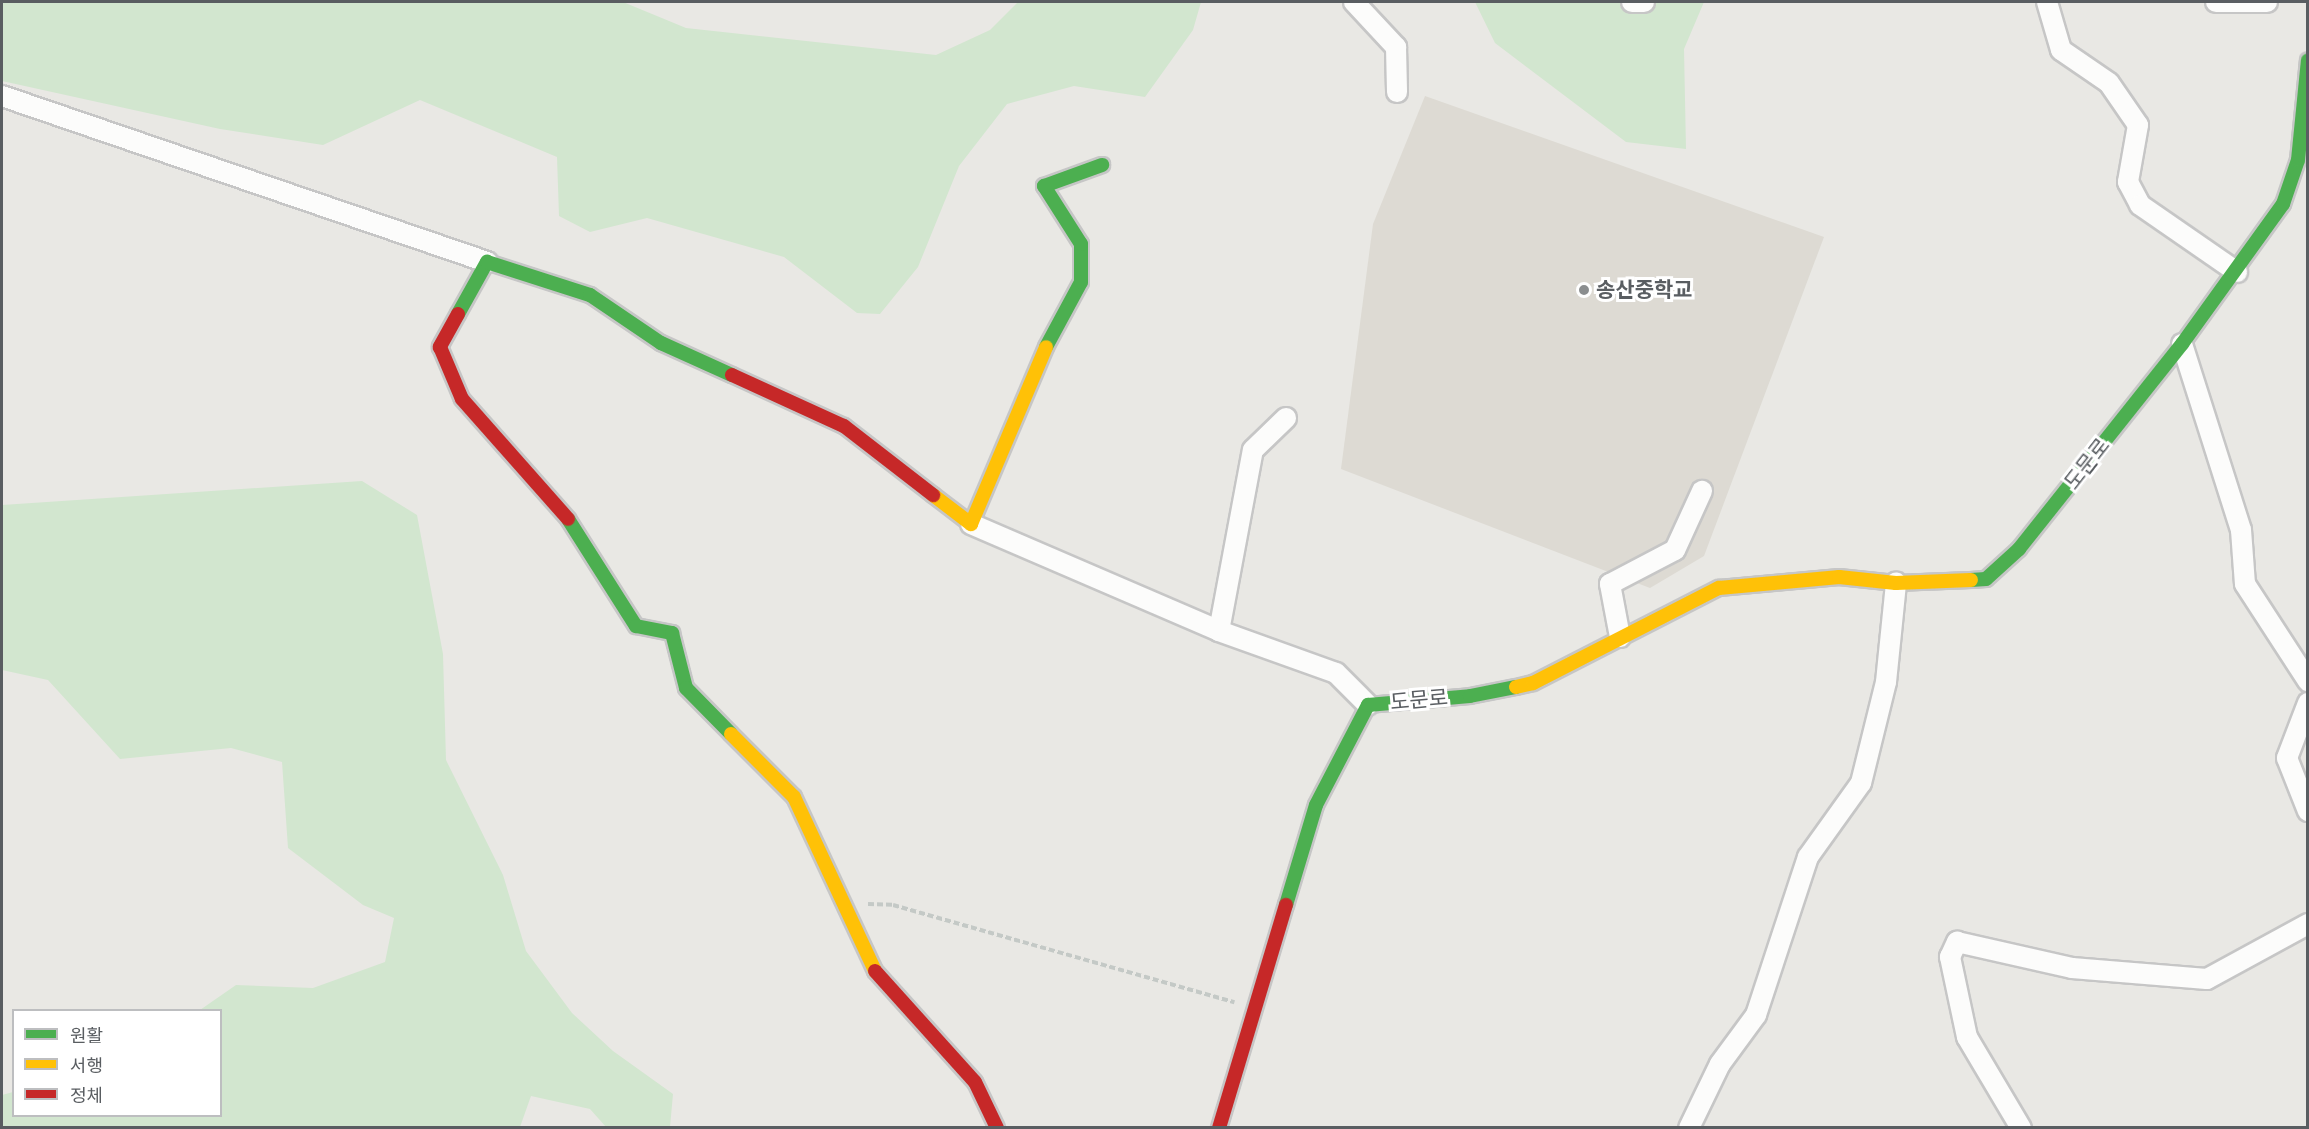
<!DOCTYPE html>
<meta charset="utf-8">
<style>
body{margin:0}
#map{position:relative;width:2309px;height:1129px;overflow:hidden;background:#e9e8e4;font-family:Karla,"Noto Sans KR",sans-serif}
div>[style]{position:absolute}
.education>*{inset:0;background:#dddad3}
.green>*{inset:0;background:#d2e6cf}
.path>*{height:4px;margin-top:-2px;transform-origin:0;background:repeating-linear-gradient(90deg,#c4c9c6 0 6px,transparent 0 9px)}
.roads{filter:drop-shadow(2px 0 #c6c6c6) drop-shadow(-2px 0 #c6c6c6) drop-shadow(0 2px #c6c6c6) drop-shadow(0 -2px #c6c6c6)}
.street>*{height:20px;margin:-10px;padding:0 10px;transform-origin:10px;border-radius:10px;background:#fcfcfb}
.fast>*{height:14px;margin:-7px;padding:0 7px;transform-origin:7px;border-radius:7px;background:#4caf50}
.slow>*{height:14px;margin:-7px;padding:0 7px;transform-origin:7px;border-radius:7px;background:#ffc107}
.jam>*{height:14px;margin:-7px;padding:0 7px;transform-origin:7px;border-radius:7px;background:#c62828}
.dots>*{width:16px;height:16px;translate:-50% -50%;box-sizing:border-box;border:3px solid #fff;border-radius:50%}
span{translate:-50% -50%;white-space:nowrap;text-align:center;line-height:1.15;-webkit-text-stroke:6px #fff;paint-order:stroke}
.poi-label{font-size:21px;color:#595d61;font-weight:700}
.left{translate:0 -50%;text-align:left}
.street-label{font-size:21px;color:#595d61}
.frame{position:absolute;inset:0;border:3px solid #595d61;pointer-events:none}
.legend{position:absolute;left:12px;top:1009px;width:210px;height:108px;box-sizing:border-box;background:#fff;border:2px solid #bdbec0;margin:0;padding:8px 10px;list-style:none;font-size:18px;color:#595d61}
.legend li{display:flex;align-items:center;gap:12px;height:30px}
.legend b{width:30px;border:2px solid #bdbec0}
</style>
<div id="map">
<div class="education">
<i style="clip-path:polygon(1425px 96px,1824px 237px,1704px 556px,1650px 588px,1341px 469px,1373px 224px)"></i>
</div>
<div class="green">
<i style="clip-path:polygon(2px 2px,623px 2px,686px 28px,936px 55px,990px 30px,1018px 2px,1201px 2px,1193px 30px,1145px 97px,1074px 86px,1007px 104px,959px 166px,918px 267px,880px 314px,857px 313px,784px 257px,647px 218px,590px 232px,559px 216px,557px 157px,420px 100px,323px 145px,220px 129px,2px 81px)"></i>
<i style="clip-path:polygon(1475px 2px,1704px 2px,1684px 49px,1686px 149px,1626px 142px,1495px 43px)"></i>
<i style="clip-path:polygon(362px 481px,417px 515px,443px 654px,446px 760px,503px 875px,526px 951px,572px 1013px,613px 1051px,673px 1094px,670px 1127px,606px 1127px,590px 1109px,531px 1096px,520px 1127px,2px 1127px,2px 1095px,13px 1092px,14px 1116px,220px 1116px,220px 1010px,200px 1010px,236px 985px,313px 988px,385px 962px,394px 918px,363px 905px,288px 848px,282px 762px,231px 748px,120px 759px,48px 680px,2px 670px,2px 505px)"></i>
</div>
<div class="path">
<i style="left:868px;top:904px;width:25px;rotate:2deg"></i>
<i style="left:893px;top:905px;width:355px;rotate:15.9deg"></i>
</div>
<div class="roads">
<div class="street">
<i style="left:1354px;top:2px;width:62px;rotate:47deg"></i>
<i style="left:1396px;top:47px;width:45px;rotate:88.7deg"></i>
<i style="left:1632px;top:2px;width:12px"></i>
<i style="left:2047px;top:2px;width:50px;rotate:73.7deg"></i>
<i style="left:2061px;top:50px;width:58px;rotate:34.5deg"></i>
<i style="left:2109px;top:83px;width:51px;rotate:55.4deg"></i>
<i style="left:2138px;top:125px;width:58px;rotate:100deg"></i>
<i style="left:2128px;top:182px;width:26px;rotate:62deg"></i>
<i style="left:2140px;top:205px;width:118px;rotate:34.6deg"></i>
<i style="left:2216px;top:2px;width:51px"></i>
<i style="left:2px;top:96px;width:513px;rotate:18.89deg"></i>
<i style="left:2182px;top:344px;width:195px;rotate:72.4deg"></i>
<i style="left:2241px;top:530px;width:54px;rotate:85.8deg"></i>
<i style="left:2245px;top:584px;width:116px;rotate:57deg"></i>
<i style="left:971px;top:524px;width:270px;rotate:23.3deg"></i>
<i style="left:1219px;top:631px;width:184px;rotate:-79.4deg"></i>
<i style="left:1253px;top:450px;width:46px;rotate:-44.1deg"></i>
<i style="left:1219px;top:631px;width:124px;rotate:19.7deg"></i>
<i style="left:1336px;top:673px;width:45px;rotate:45deg"></i>
<i style="left:1620px;top:637px;width:54px;rotate:-100.7deg"></i>
<i style="left:1610px;top:584px;width:73px;rotate:-27.6deg"></i>
<i style="left:1675px;top:550px;width:65px;rotate:-65.4deg"></i>
<i style="left:2308px;top:703px;width:59px;rotate:110.9deg"></i>
<i style="left:2287px;top:758px;width:57px;rotate:68.4deg"></i>
<i style="left:1689px;top:1128px;width:71px;rotate:-64.2deg"></i>
<i style="left:1720px;top:1064px;width:61px;rotate:-53.7deg"></i>
<i style="left:1756px;top:1015px;width:166px;rotate:-71.8deg"></i>
<i style="left:1808px;top:857px;width:91px;rotate:-54.4deg"></i>
<i style="left:1861px;top:783px;width:104px;rotate:-76.1deg"></i>
<i style="left:1886px;top:682px;width:100px;rotate:-84.2deg"></i>
<i style="left:2021px;top:1128px;width:106px;rotate:-120.7deg"></i>
<i style="left:1967px;top:1037px;width:82px;rotate:-102deg"></i>
<i style="left:1950px;top:957px;width:17px;rotate:-65deg"></i>
<i style="left:1957px;top:942px;width:118px;rotate:12.7deg"></i>
<i style="left:2072px;top:968px;width:135px;rotate:4.7deg"></i>
<i style="left:2207px;top:979px;width:115px;rotate:-28.6deg"></i>
</div>
<div class="fast">
<i style="left:458px;top:314px;width:60px;rotate:-60.9deg"></i>
<i style="left:487px;top:262px;width:108px;rotate:17.8deg"></i>
<i style="left:590px;top:295px;width:86px;rotate:34.1deg"></i>
<i style="left:661px;top:343px;width:78px;rotate:24.3deg"></i>
<i style="left:1046px;top:347px;width:74px;rotate:-61.7deg"></i>
<i style="left:1081px;top:282px;width:38px;rotate:-90deg"></i>
<i style="left:1081px;top:244px;width:69px;rotate:-122.5deg"></i>
<i style="left:1044px;top:186px;width:62px;rotate:-19.9deg"></i>
<i style="left:568px;top:519px;width:127px;rotate:57.6deg"></i>
<i style="left:636px;top:626px;width:37px;rotate:11deg"></i>
<i style="left:672px;top:633px;width:57px;rotate:75.7deg"></i>
<i style="left:686px;top:688px;width:64px;rotate:45.6deg"></i>
<i style="left:1971px;top:580px;width:15px;rotate:-4deg"></i>
<i style="left:1986px;top:579px;width:45px;rotate:-42.3deg"></i>
<i style="left:2019px;top:549px;width:262px;rotate:-51.5deg"></i>
<i style="left:2182px;top:344px;width:173px;rotate:-54.2deg"></i>
<i style="left:2283px;top:204px;width:46px;rotate:-71.2deg"></i>
<i style="left:2298px;top:160px;width:100px;rotate:-84.3deg"></i>
<i style="left:1286px;top:905px;width:104px;rotate:-73.3deg"></i>
<i style="left:1316px;top:805px;width:113px;rotate:-62.5deg"></i>
<i style="left:1368px;top:705px;width:102px;rotate:-5deg"></i>
<i style="left:1470px;top:696px;width:47px;rotate:-11.1deg"></i>
</div>
<div class="slow">
<i style="left:933px;top:495px;width:48px;rotate:37.3deg"></i>
<i style="left:971px;top:524px;width:192px;rotate:-67deg"></i>
<i style="left:1516px;top:687px;width:17px;rotate:-13deg"></i>
<i style="left:1533px;top:683px;width:209px;rotate:-27.1deg"></i>
<i style="left:1719px;top:588px;width:121px;rotate:-5.2deg"></i>
<i style="left:1839px;top:577px;width:57px;rotate:6deg"></i>
<i style="left:1896px;top:583px;width:75px;rotate:-2.3deg"></i>
<i style="left:731px;top:734px;width:89px;rotate:45deg"></i>
<i style="left:794px;top:797px;width:192px;rotate:65deg"></i>
</div>
<div class="jam">
<i style="left:458px;top:314px;width:38px;rotate:119deg"></i>
<i style="left:440px;top:347px;width:56px;rotate:67.1deg"></i>
<i style="left:462px;top:399px;width:160px;rotate:48.5deg"></i>
<i style="left:732px;top:375px;width:123px;rotate:24.5deg"></i>
<i style="left:844px;top:426px;width:113px;rotate:37.8deg"></i>
<i style="left:875px;top:971px;width:149px;rotate:48deg"></i>
<i style="left:975px;top:1082px;width:51px;rotate:64.4deg"></i>
<i style="left:1219px;top:1128px;width:233px;rotate:-73.3deg"></i>
</div>
</div>
<div class="dots">
<i style="left:1584px;top:290px;background:#8b8e8f"></i>
</div>
<div class="poi-label">
<span class="left" style="left:1596px;top:290px">송산중학교</span>
</div>
<div class="street-label">
<span style="left:2087px;top:464px;rotate:-52deg">도문로</span>
<span style="left:1419px;top:700px;rotate:-5deg">도문로</span>
</div>
<div class="frame"></div>
<ul class="legend">
<li><b style="height:8px;background:#4caf50"></b>원활</li>
<li><b style="height:8px;background:#ffc107"></b>서행</li>
<li><b style="height:8px;background:#c62828"></b>정체</li>
</ul>
</div>
